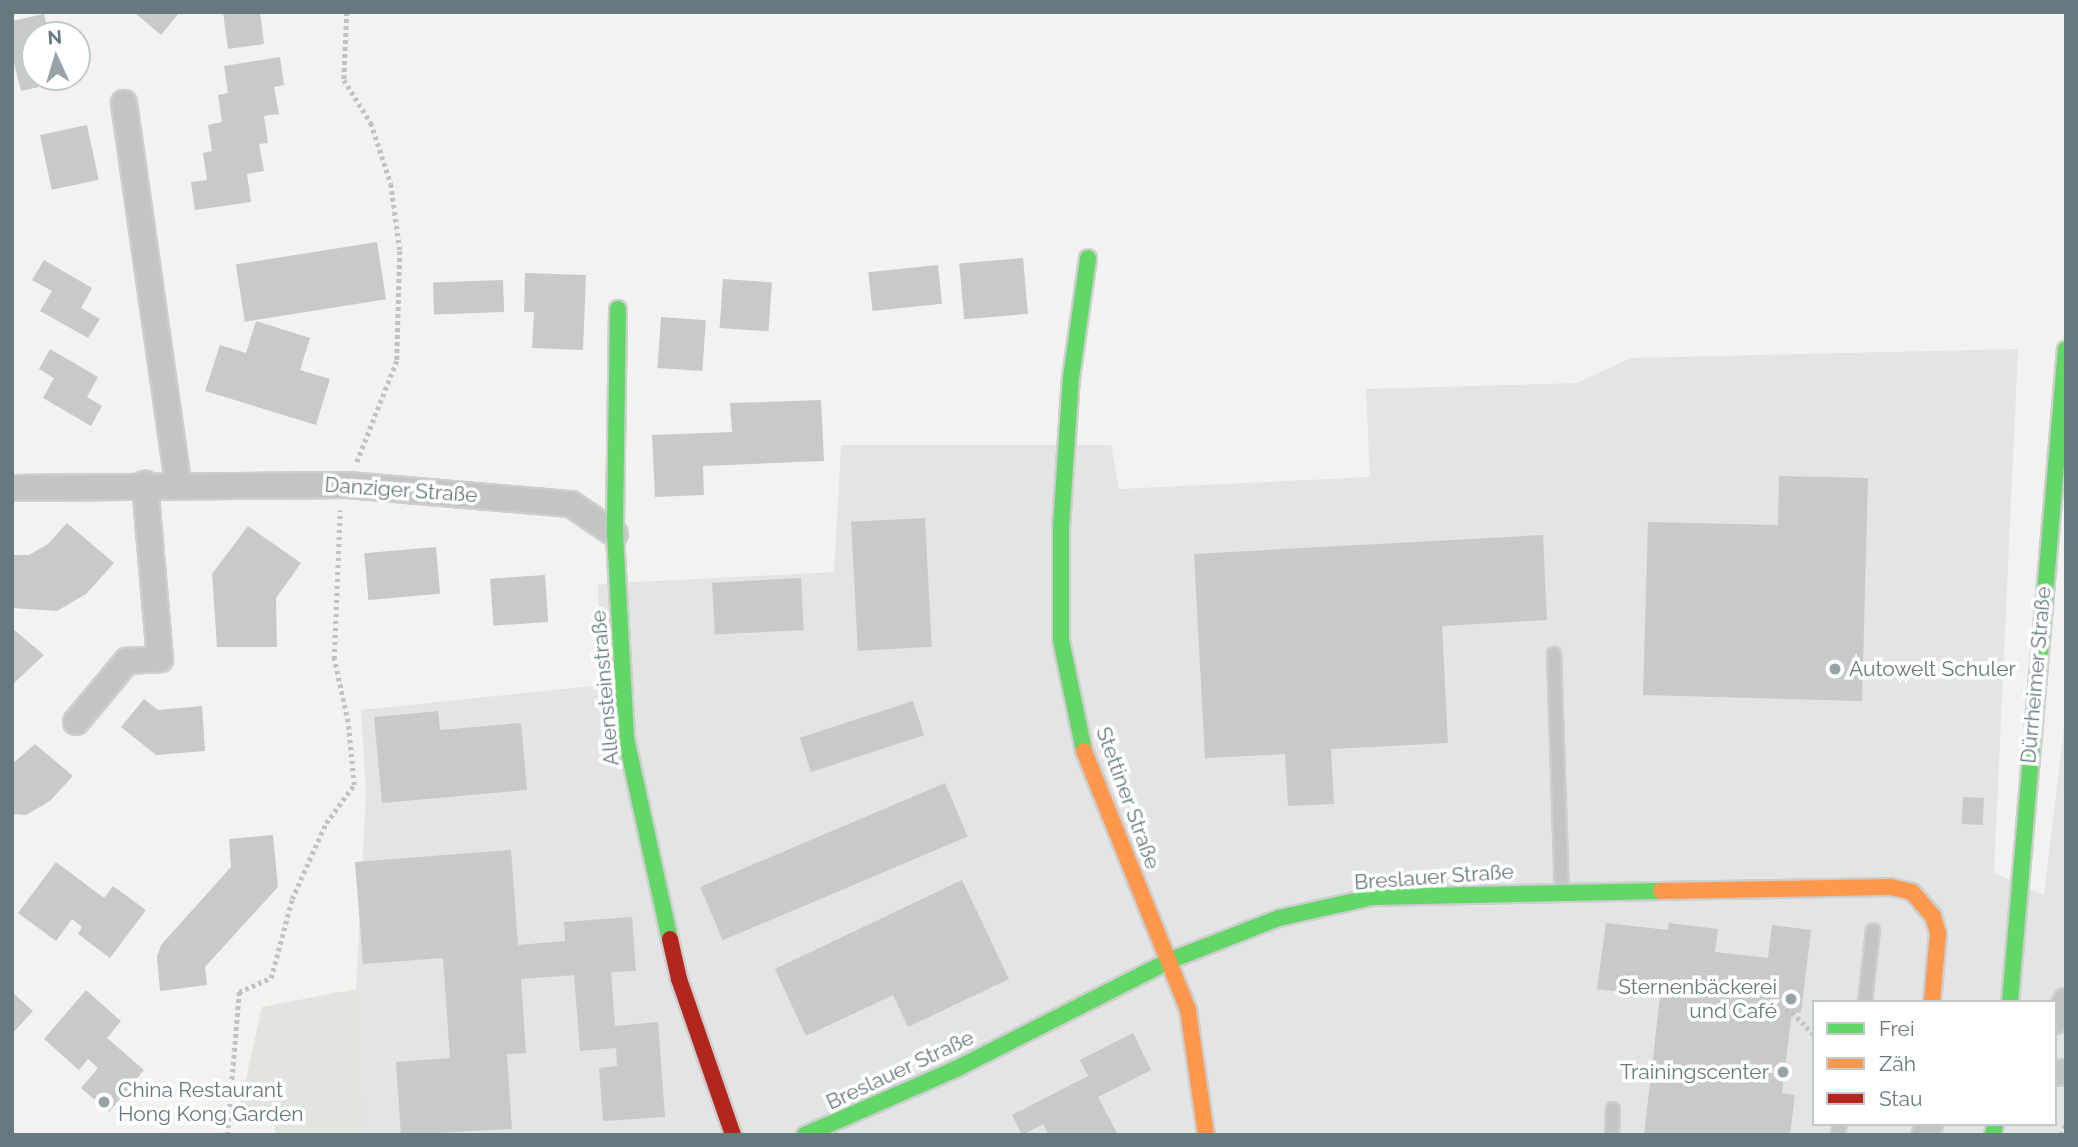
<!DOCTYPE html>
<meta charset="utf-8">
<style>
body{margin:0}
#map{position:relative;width:2078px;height:1147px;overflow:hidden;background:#f3f2f1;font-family:Raleway,sans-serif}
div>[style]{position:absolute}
.built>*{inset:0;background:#e3e4e4}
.green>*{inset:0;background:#e2e4df}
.building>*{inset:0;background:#c8c9c9;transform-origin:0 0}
.path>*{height:4.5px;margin-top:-2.25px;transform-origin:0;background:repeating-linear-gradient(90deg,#c1c2c3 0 3.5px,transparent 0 7px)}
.roads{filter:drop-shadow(2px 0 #cdcece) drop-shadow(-2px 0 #cdcece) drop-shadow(0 2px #cdcece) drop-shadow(0 -2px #cdcece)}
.lane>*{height:12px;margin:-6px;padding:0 6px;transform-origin:6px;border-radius:6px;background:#c3c5c5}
.street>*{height:24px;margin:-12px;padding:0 12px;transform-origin:12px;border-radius:12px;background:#c3c5c5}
.fast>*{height:16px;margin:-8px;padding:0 8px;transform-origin:8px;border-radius:8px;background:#63d668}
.slow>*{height:16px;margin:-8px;padding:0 8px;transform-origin:8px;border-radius:8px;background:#ff974d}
.jam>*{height:16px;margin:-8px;padding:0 8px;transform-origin:8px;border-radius:8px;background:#b3261e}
.dots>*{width:19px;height:19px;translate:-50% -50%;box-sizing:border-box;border:4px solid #fff;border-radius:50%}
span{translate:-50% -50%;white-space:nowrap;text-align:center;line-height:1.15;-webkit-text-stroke:7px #fff;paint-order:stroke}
.street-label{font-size:21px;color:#65797f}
.poi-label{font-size:21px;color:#65797f}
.left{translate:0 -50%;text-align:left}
.right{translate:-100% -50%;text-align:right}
.frame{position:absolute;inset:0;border:14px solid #65797f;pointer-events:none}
.legend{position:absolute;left:1812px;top:1000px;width:245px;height:126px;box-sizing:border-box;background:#fff;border:2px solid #c1c9cc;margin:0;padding:9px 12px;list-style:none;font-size:21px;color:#65797f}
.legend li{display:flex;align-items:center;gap:14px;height:35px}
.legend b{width:35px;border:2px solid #c1c9cc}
.north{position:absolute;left:21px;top:21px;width:70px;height:70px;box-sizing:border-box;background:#fff;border:2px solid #c1c9cc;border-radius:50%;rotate:356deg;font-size:19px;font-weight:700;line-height:28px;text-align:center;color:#65797f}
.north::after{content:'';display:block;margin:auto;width:24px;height:32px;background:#97a3a7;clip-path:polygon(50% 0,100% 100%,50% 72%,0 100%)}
</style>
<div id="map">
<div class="built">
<i style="clip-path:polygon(evenodd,2018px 349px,1994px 873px,2044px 895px,2066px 710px,2066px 1135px,365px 1135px,356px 989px,366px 792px,361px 710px,601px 685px,598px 584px,834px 572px,841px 445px,1111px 445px,1119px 489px,1370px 477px,1366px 389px,1577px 383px,1631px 358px,2018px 349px,1814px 1002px,2055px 1002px,2055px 1124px,1814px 1124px,1814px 1002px)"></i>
</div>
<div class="green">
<i style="clip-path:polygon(356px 989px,365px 1135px,275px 1135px,275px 1118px,240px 1105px,262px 1007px)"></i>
</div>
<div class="building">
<i style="clip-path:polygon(134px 12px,180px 12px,161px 35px)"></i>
<i style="clip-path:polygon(223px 12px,260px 12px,264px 44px,228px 49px)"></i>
<i style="clip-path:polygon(44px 14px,49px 35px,35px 35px,35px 77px,75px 79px,21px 91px,12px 56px,12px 21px)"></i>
<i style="clip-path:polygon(280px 57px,284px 85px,274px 87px,279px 114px,264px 116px,268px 143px,259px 144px,264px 171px,247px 174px,251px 202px,195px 210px,191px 182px,207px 180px,203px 153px,212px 151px,208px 125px,222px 122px,218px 95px,228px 93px,224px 66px)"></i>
<i style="left:87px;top:125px;width:56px;height:48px;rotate:78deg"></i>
<i style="left:377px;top:242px;width:58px;height:143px;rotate:81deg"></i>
<i style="left:1023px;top:258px;width:56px;height:64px;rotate:85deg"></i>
<i style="clip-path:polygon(44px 260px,92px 288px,81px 308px,100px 319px,88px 338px,40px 311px,52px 291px,32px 280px)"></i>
<i style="left:938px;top:265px;width:39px;height:70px;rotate:84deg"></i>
<i style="clip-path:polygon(525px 273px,586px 275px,583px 350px,532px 348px,534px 312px,524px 312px)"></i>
<i style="left:723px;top:279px;width:49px;height:49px;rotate:4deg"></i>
<i style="left:503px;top:280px;width:32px;height:70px;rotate:88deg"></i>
<i style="left:661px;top:317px;width:45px;height:51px;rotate:4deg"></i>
<i style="clip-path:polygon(256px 321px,310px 338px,300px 370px,330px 379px,316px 425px,205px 391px,220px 345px,246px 353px)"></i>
<i style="clip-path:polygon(50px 349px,98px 377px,87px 397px,102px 406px,91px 426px,43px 398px,54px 378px,39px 369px)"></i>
<i style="clip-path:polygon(821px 400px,824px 461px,703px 466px,704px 495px,655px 497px,652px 435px,732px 432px,730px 403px)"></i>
<i style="clip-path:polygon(1779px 476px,1868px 478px,1862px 701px,1643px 695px,1648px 522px,1778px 525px)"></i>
<i style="left:925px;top:518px;width:129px;height:74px;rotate:87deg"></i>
<i style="clip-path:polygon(67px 523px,114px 563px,86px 594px,57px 611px,12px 608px,12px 555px,29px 555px,48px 544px)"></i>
<i style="clip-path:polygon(248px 526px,301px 563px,276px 598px,277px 647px,217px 647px,212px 574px)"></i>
<i style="clip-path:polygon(1543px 535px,1547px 620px,1442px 626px,1448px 743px,1331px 749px,1334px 804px,1288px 806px,1285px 754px,1205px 758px,1194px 554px)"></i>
<i style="left:436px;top:547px;width:47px;height:72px;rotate:85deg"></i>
<i style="left:545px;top:575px;width:47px;height:55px;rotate:86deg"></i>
<i style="left:801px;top:578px;width:52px;height:89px;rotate:87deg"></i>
<i style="clip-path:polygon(12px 628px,44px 655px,12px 685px)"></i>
<i style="clip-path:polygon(144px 699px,158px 710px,202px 706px,205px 751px,156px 755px,121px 727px)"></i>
<i style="left:913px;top:701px;width:36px;height:119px;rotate:72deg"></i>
<i style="clip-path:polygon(438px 711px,440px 730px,521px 723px,527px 790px,382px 803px,374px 717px)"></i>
<i style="clip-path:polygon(35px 744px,73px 776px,50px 801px,26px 815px,12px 814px,12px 764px)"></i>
<i style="left:945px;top:783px;width:58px;height:266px;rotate:67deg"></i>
<i style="left:1963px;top:797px;width:21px;height:27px;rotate:3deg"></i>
<i style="clip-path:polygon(273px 835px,278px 887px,205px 967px,207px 985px,160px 991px,157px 957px,161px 945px,231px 867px,229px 839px)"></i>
<i style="clip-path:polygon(511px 850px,518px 945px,565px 941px,564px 922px,632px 917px,636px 971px,611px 972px,615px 1026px,658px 1022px,665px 1117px,603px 1121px,599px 1068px,617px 1066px,616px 1048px,580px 1051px,574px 975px,521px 979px,526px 1053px,507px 1054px,512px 1129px,401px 1135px,396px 1062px,450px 1058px,443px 958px,363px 964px,355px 862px)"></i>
<i style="clip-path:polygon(56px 862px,104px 898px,113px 886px,146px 910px,110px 958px,78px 934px,82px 927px,72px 919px,56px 941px,18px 913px)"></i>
<i style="clip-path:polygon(962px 880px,1009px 979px,908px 1027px,893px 995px,806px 1036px,775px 969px)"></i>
<i style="clip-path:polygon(1606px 923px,1668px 930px,1669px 923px,1718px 929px,1715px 952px,1768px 958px,1772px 925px,1811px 930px,1801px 1013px,1792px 1012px,1782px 1093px,1795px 1095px,1790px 1135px,1644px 1135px,1660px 997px,1597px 989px)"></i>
<i style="clip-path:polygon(86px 990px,121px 1021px,107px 1038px,144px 1070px,109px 1112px,81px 1088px,98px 1068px,88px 1059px,79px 1070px,44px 1039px)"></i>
<i style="clip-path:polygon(12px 992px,33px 1011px,12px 1034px)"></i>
<i style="clip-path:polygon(1133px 1033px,1151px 1070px,1098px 1097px,1118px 1135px,1049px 1135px,1043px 1124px,1022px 1135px,1012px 1115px,1088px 1076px,1080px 1060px)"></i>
</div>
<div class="path">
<i style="left:347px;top:12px;width:68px;rotate:92.5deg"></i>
<i style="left:344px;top:80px;width:51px;rotate:57.9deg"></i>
<i style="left:371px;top:123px;width:64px;rotate:71.8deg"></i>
<i style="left:391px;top:184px;width:68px;rotate:82.3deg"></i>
<i style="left:400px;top:251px;width:110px;rotate:91.6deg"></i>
<i style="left:397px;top:361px;width:109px;rotate:111.6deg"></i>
<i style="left:1771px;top:1010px;width:21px;rotate:5deg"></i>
<i style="left:1792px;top:1012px;width:32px;rotate:46deg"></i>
<i style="left:227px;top:1135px;width:144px;rotate:-85.2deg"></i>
<i style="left:239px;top:992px;width:35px;rotate:-24deg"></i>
<i style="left:271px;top:978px;width:82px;rotate:-75.1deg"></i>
<i style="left:292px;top:899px;width:83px;rotate:-65.9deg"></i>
<i style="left:326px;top:823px;width:47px;rotate:-53.6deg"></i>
<i style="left:354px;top:785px;width:63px;rotate:-95.4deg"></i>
<i style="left:348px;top:722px;width:65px;rotate:-102.5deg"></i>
<i style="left:334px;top:659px;width:149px;rotate:-87.7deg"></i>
<i style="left:2061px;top:1135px;width:13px;rotate:-67deg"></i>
</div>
<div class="roads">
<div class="lane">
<i style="left:1554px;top:654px;width:236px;rotate:88.1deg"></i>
<i style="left:1865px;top:1002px;width:72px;rotate:-83.7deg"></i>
<i style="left:1612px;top:1135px;width:26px;rotate:-88deg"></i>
<i style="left:1838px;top:1135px;width:11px;rotate:-80deg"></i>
</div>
<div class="street">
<i style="left:124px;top:103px;width:384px;rotate:81.9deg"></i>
<i style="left:12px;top:488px;width:336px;rotate:-0.5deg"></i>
<i style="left:348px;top:485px;width:224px;rotate:4.9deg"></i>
<i style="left:571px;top:504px;width:53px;rotate:34.3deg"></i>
<i style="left:76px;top:722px;width:80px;rotate:-50.1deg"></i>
<i style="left:127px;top:661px;width:33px;rotate:-3deg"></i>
<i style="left:160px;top:659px;width:176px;rotate:-94.9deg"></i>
<i style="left:2055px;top:1021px;width:23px;rotate:-61deg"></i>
<i style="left:2055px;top:1073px;width:11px;rotate:-5deg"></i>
<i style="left:1924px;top:1135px;width:13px;rotate:-61deg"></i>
</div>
<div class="fast">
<i style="left:618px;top:309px;width:225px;rotate:90.8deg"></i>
<i style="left:615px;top:534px;width:204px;rotate:86.9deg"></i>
<i style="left:626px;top:738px;width:206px;rotate:77.7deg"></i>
<i style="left:1084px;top:751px;width:113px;rotate:-101.7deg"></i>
<i style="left:1061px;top:640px;width:113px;rotate:-90deg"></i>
<i style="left:1061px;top:527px;width:149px;rotate:-86.2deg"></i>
<i style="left:1071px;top:378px;width:121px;rotate:-81.9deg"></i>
<i style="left:2010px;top:1002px;width:655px;rotate:-85.1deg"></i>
<i style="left:805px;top:1135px;width:167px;rotate:-23.6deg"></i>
<i style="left:958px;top:1068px;width:239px;rotate:-26.9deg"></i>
<i style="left:1171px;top:960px;width:116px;rotate:-21.3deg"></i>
<i style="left:1279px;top:918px;width:96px;rotate:-12.6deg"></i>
<i style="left:1373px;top:897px;width:288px;rotate:-1.2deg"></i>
<i style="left:1993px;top:1135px;width:11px;rotate:-80deg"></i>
</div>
<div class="slow">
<i style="left:1084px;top:751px;width:279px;rotate:68.1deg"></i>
<i style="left:1188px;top:1010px;width:126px;rotate:81.8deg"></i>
<i style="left:1661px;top:891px;width:230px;rotate:-1deg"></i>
<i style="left:1891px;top:887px;width:22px;rotate:13deg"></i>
<i style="left:1912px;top:892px;width:32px;rotate:49deg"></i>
<i style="left:1933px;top:916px;width:18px;rotate:74deg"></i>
<i style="left:1938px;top:933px;width:69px;rotate:95deg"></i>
</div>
<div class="jam">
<i style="left:670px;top:939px;width:41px;rotate:77.3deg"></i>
<i style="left:679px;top:979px;width:165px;rotate:70.9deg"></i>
</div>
</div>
<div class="dots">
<i style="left:1835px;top:669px;background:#97a3a7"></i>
<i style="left:1791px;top:999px;background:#97a3a7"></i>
<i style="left:1783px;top:1072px;background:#97a3a7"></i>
<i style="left:104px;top:1102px;background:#97a3a7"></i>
</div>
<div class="street-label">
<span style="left:401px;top:490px;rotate:4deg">Danziger Straße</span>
<span style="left:2036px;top:675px;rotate:-85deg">Dürrheimer Straße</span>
<span style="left:605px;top:688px;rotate:-95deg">Allensteinstraße</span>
<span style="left:1128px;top:798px;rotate:70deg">Stettiner Straße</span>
<span style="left:1434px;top:877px;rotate:-4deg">Breslauer Straße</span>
<span style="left:900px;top:1070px;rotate:-25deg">Breslauer Straße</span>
</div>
<div class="poi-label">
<span class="left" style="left:1849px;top:669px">Autowelt Schuler</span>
<span class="right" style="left:1777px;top:999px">Sternenbäckerei<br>und Café</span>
<span class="right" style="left:1769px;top:1072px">Trainingscenter</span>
<span class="left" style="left:118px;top:1102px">China Restaurant<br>Hong Kong Garden</span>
</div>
<div class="frame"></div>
<ul class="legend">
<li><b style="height:9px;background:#63d668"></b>Frei</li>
<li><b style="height:9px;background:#ff974d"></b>Zäh</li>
<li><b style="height:9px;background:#b3261e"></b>Stau</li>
</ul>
<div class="north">N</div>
</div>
